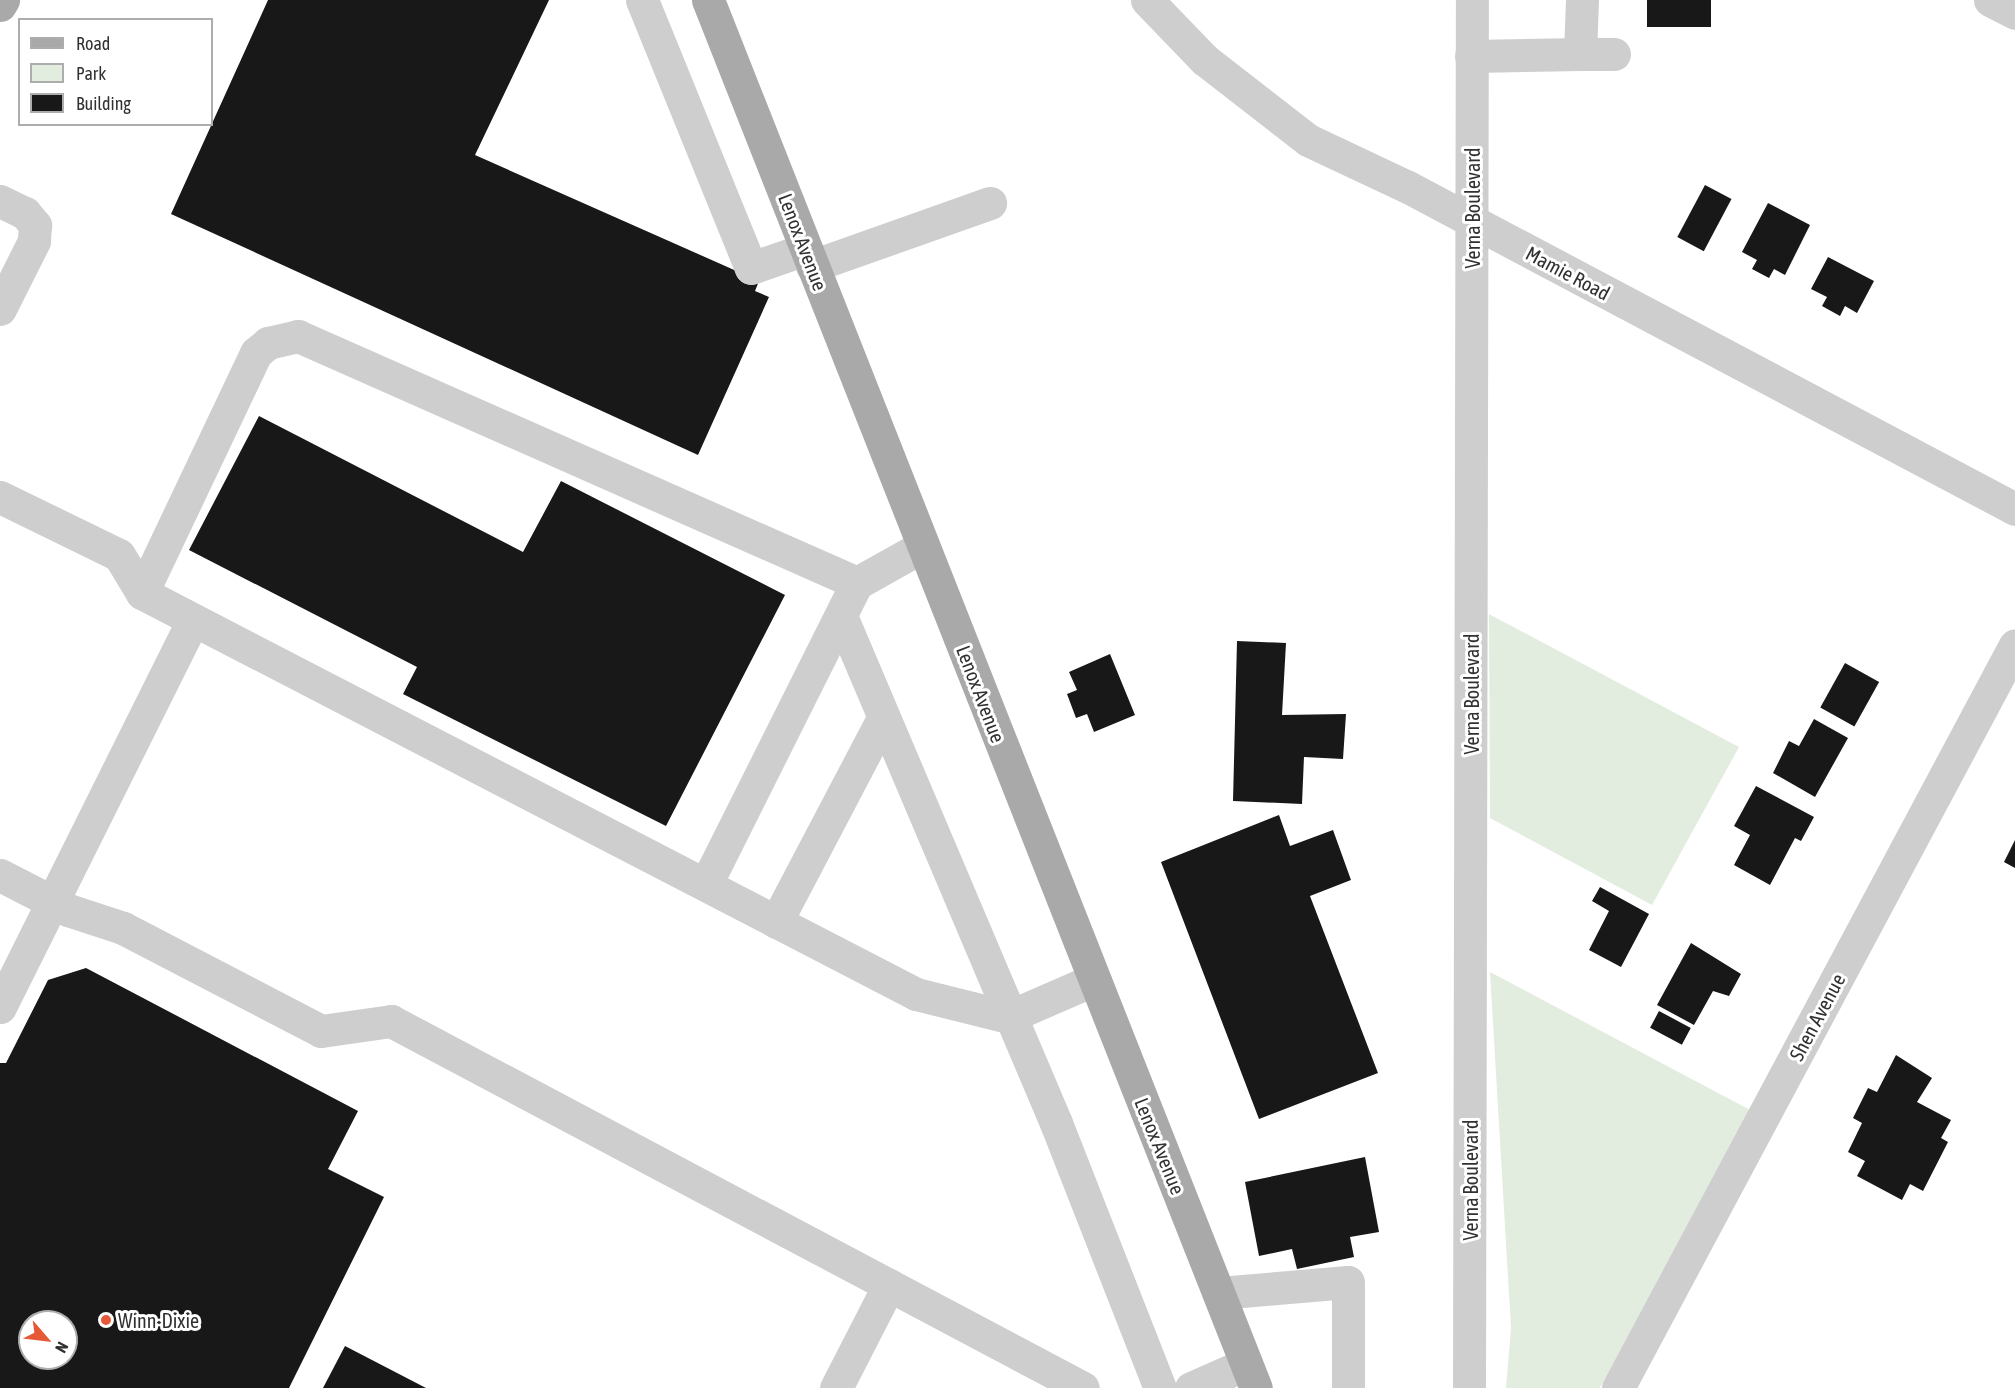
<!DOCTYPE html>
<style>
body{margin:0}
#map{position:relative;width:2015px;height:1388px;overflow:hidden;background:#fff;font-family:"Asap Condensed",sans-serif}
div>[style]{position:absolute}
.green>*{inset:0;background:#e3eddf}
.building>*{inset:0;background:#181818;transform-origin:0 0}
.minor>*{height:33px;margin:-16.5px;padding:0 16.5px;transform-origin:16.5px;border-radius:16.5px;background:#cecece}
.major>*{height:33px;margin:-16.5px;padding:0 16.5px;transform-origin:16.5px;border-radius:16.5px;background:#a9a9a9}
.dots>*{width:16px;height:16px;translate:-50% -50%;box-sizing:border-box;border:3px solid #fff;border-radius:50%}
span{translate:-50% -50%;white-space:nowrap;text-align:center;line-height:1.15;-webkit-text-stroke:6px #fff;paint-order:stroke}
.street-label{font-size:20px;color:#313131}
.poi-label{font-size:20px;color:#313131}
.left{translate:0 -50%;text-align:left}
.legend{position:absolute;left:18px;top:18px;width:195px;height:108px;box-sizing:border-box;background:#fff;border:2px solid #adadad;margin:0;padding:8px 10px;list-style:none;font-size:18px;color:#313131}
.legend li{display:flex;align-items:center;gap:12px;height:30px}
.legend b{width:30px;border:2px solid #adadad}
.north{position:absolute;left:18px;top:1310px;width:60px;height:60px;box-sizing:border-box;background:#fff;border:2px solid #adadad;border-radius:50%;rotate:118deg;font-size:16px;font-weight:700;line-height:24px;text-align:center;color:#313131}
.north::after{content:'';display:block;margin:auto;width:21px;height:27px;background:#e55936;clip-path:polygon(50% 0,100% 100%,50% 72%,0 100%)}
</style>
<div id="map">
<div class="green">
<i style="clip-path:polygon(1489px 614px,1739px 747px,1652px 905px,1490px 818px)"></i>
<i style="clip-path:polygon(1490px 972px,1752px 1111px,1600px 1388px,1506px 1388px,1511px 1328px)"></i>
</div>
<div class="building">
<i style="clip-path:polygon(268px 0,549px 0,475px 155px,759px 281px,755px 291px,769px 297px,698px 455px,171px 214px)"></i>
<i style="left:1647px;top:0;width:64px;height:27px"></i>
<i style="left:1705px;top:185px;width:30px;height:59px;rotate:28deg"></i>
<i style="clip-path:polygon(1768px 203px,1810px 225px,1785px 275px,1774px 269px,1769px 278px,1752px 269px,1757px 260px,1742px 252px)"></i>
<i style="clip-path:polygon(1828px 257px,1874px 281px,1857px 313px,1845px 306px,1840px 316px,1822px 306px,1827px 297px,1811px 289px)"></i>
<i style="clip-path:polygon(259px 416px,523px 552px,561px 481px,785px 595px,666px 826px,403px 694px,417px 667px,189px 550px)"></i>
<i style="clip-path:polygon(1237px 641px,1286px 643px,1282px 715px,1346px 714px,1343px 759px,1304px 757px,1302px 804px,1233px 801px)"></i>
<i style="clip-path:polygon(1110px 654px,1135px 715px,1094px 732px,1087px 714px,1076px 718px,1067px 694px,1077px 690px,1069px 672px)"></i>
<i style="left:1845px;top:663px;width:39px;height:51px;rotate:29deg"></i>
<i style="clip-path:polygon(1814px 719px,1848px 738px,1815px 797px,1773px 773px,1789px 741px,1799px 746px)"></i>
<i style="clip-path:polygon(1756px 786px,1814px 817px,1801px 841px,1795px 838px,1770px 885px,1734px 865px,1750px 835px,1734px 826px)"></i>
<i style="clip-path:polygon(1279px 815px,1290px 846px,1333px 830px,1351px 880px,1310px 896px,1378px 1073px,1259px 1119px,1161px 862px)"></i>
<i style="clip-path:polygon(2015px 840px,2015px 868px,2004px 862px)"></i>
<i style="clip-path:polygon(1600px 887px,1649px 914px,1621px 967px,1589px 950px,1609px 911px,1592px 901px)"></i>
<i style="clip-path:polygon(1691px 943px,1741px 974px,1729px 996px,1713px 991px,1694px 1025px,1657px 1005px)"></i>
<i style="clip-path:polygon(evenodd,86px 968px,358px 1111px,328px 1169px,384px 1197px,289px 1388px,0 1388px,0 1063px,6px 1063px,48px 980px,86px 968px,30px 1322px,66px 1322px,66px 1358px,30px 1358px,30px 1322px)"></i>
<i style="left:1659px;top:1011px;width:36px;height:19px;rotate:28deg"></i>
<i style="clip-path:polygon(1896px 1055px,1932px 1078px,1917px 1102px,1951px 1120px,1941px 1138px,1948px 1142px,1923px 1191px,1910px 1184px,1902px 1200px,1857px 1176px,1865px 1161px,1848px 1152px,1862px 1123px,1853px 1118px,1868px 1088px,1877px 1092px)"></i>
<i style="clip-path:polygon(1365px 1157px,1379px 1232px,1350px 1237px,1354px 1257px,1297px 1269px,1292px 1249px,1259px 1256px,1245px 1182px)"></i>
<i style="clip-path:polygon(345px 1346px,426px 1388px,323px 1388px)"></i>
</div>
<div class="minor">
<i style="left:642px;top:0;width:289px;rotate:67.9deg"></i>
<i style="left:751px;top:268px;width:58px;rotate:-19.1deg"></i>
<i style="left:1147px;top:0;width:83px;rotate:46deg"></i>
<i style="left:1205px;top:60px;width:130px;rotate:37.8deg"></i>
<i style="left:1308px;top:140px;width:110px;rotate:25.2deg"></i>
<i style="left:1408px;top:187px;width:687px;rotate:27.94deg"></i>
<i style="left:1990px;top:0;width:28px;rotate:27deg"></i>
<i style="left:1580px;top:54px;width:34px"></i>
<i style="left:1471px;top:56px;width:109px;rotate:-1.1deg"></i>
<i style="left:1580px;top:54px;width:54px;rotate:-87.9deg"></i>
<i style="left:0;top:201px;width:28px;rotate:26deg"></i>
<i style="left:25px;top:213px;width:16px;rotate:50deg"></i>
<i style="left:35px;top:225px;width:16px;rotate:94deg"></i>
<i style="left:34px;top:241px;width:76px;rotate:116.6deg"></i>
<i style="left:812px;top:266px;width:189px;rotate:-19.5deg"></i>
<i style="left:0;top:497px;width:132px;rotate:26deg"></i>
<i style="left:119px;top:555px;width:44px;rotate:58.8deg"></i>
<i style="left:142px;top:593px;width:872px;rotate:27.39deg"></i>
<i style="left:916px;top:994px;width:95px;rotate:14deg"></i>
<i style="left:1008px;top:1017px;width:93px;rotate:-23.5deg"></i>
<i style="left:142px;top:593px;width:266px;rotate:-64.6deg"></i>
<i style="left:256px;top:353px;width:16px;rotate:-40deg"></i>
<i style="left:268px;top:343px;width:31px;rotate:-13deg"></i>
<i style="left:298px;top:336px;width:611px;rotate:23.84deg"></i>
<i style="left:841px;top:616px;width:551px;rotate:67.02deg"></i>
<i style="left:1056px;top:1123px;width:285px;rotate:68.6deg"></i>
<i style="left:0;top:875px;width:76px;rotate:27.2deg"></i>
<i style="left:68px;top:910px;width:58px;rotate:18.1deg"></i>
<i style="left:123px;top:928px;width:223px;rotate:27.5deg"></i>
<i style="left:321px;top:1031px;width:71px;rotate:-8.1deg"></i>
<i style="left:391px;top:1021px;width:783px;rotate:27.94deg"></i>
<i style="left:706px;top:884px;width:337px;rotate:-63.4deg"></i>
<i style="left:857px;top:583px;width:76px;rotate:-29.3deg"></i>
<i style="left:776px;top:922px;width:230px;rotate:-62.3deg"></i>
<i style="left:0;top:1007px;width:432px;rotate:-63.5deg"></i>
<i style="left:1219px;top:1293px;width:129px;rotate:-4.9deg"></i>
<i style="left:1348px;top:1282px;width:106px;rotate:90deg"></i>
<i style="left:836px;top:1388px;width:116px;rotate:-62.8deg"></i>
<i style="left:1191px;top:1388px;width:60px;rotate:-23.6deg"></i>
<i style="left:1469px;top:1388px;width:1388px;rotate:-89.88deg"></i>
<i style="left:1618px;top:1388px;width:842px;rotate:-61.88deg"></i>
</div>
<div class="major">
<i style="left:708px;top:0;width:1492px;rotate:68.46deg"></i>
<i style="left:0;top:5px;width:6px;rotate:-59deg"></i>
</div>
<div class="dots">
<i style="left:106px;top:1320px;background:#e55936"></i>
</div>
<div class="street-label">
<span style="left:1472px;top:208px;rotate:-90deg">Verna Boulevard</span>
<span style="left:803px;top:242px;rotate:69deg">Lenox Avenue</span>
<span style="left:1568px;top:273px;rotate:28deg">Mamie Road</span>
<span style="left:981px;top:694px;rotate:69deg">Lenox Avenue</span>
<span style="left:1471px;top:694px;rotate:-90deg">Verna Boulevard</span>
<span style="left:1817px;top:1017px;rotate:-62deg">Shen Avenue</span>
<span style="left:1160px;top:1146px;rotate:68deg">Lenox Avenue</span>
<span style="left:1470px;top:1180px;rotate:-90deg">Verna Boulevard</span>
</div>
<div class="poi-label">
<span class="left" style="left:118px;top:1320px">Winn-Dixie</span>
</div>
<ul class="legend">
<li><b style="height:8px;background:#a9a9a9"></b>Road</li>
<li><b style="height:16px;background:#e3eddf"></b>Park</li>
<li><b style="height:16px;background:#181818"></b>Building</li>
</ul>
<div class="north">N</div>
</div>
